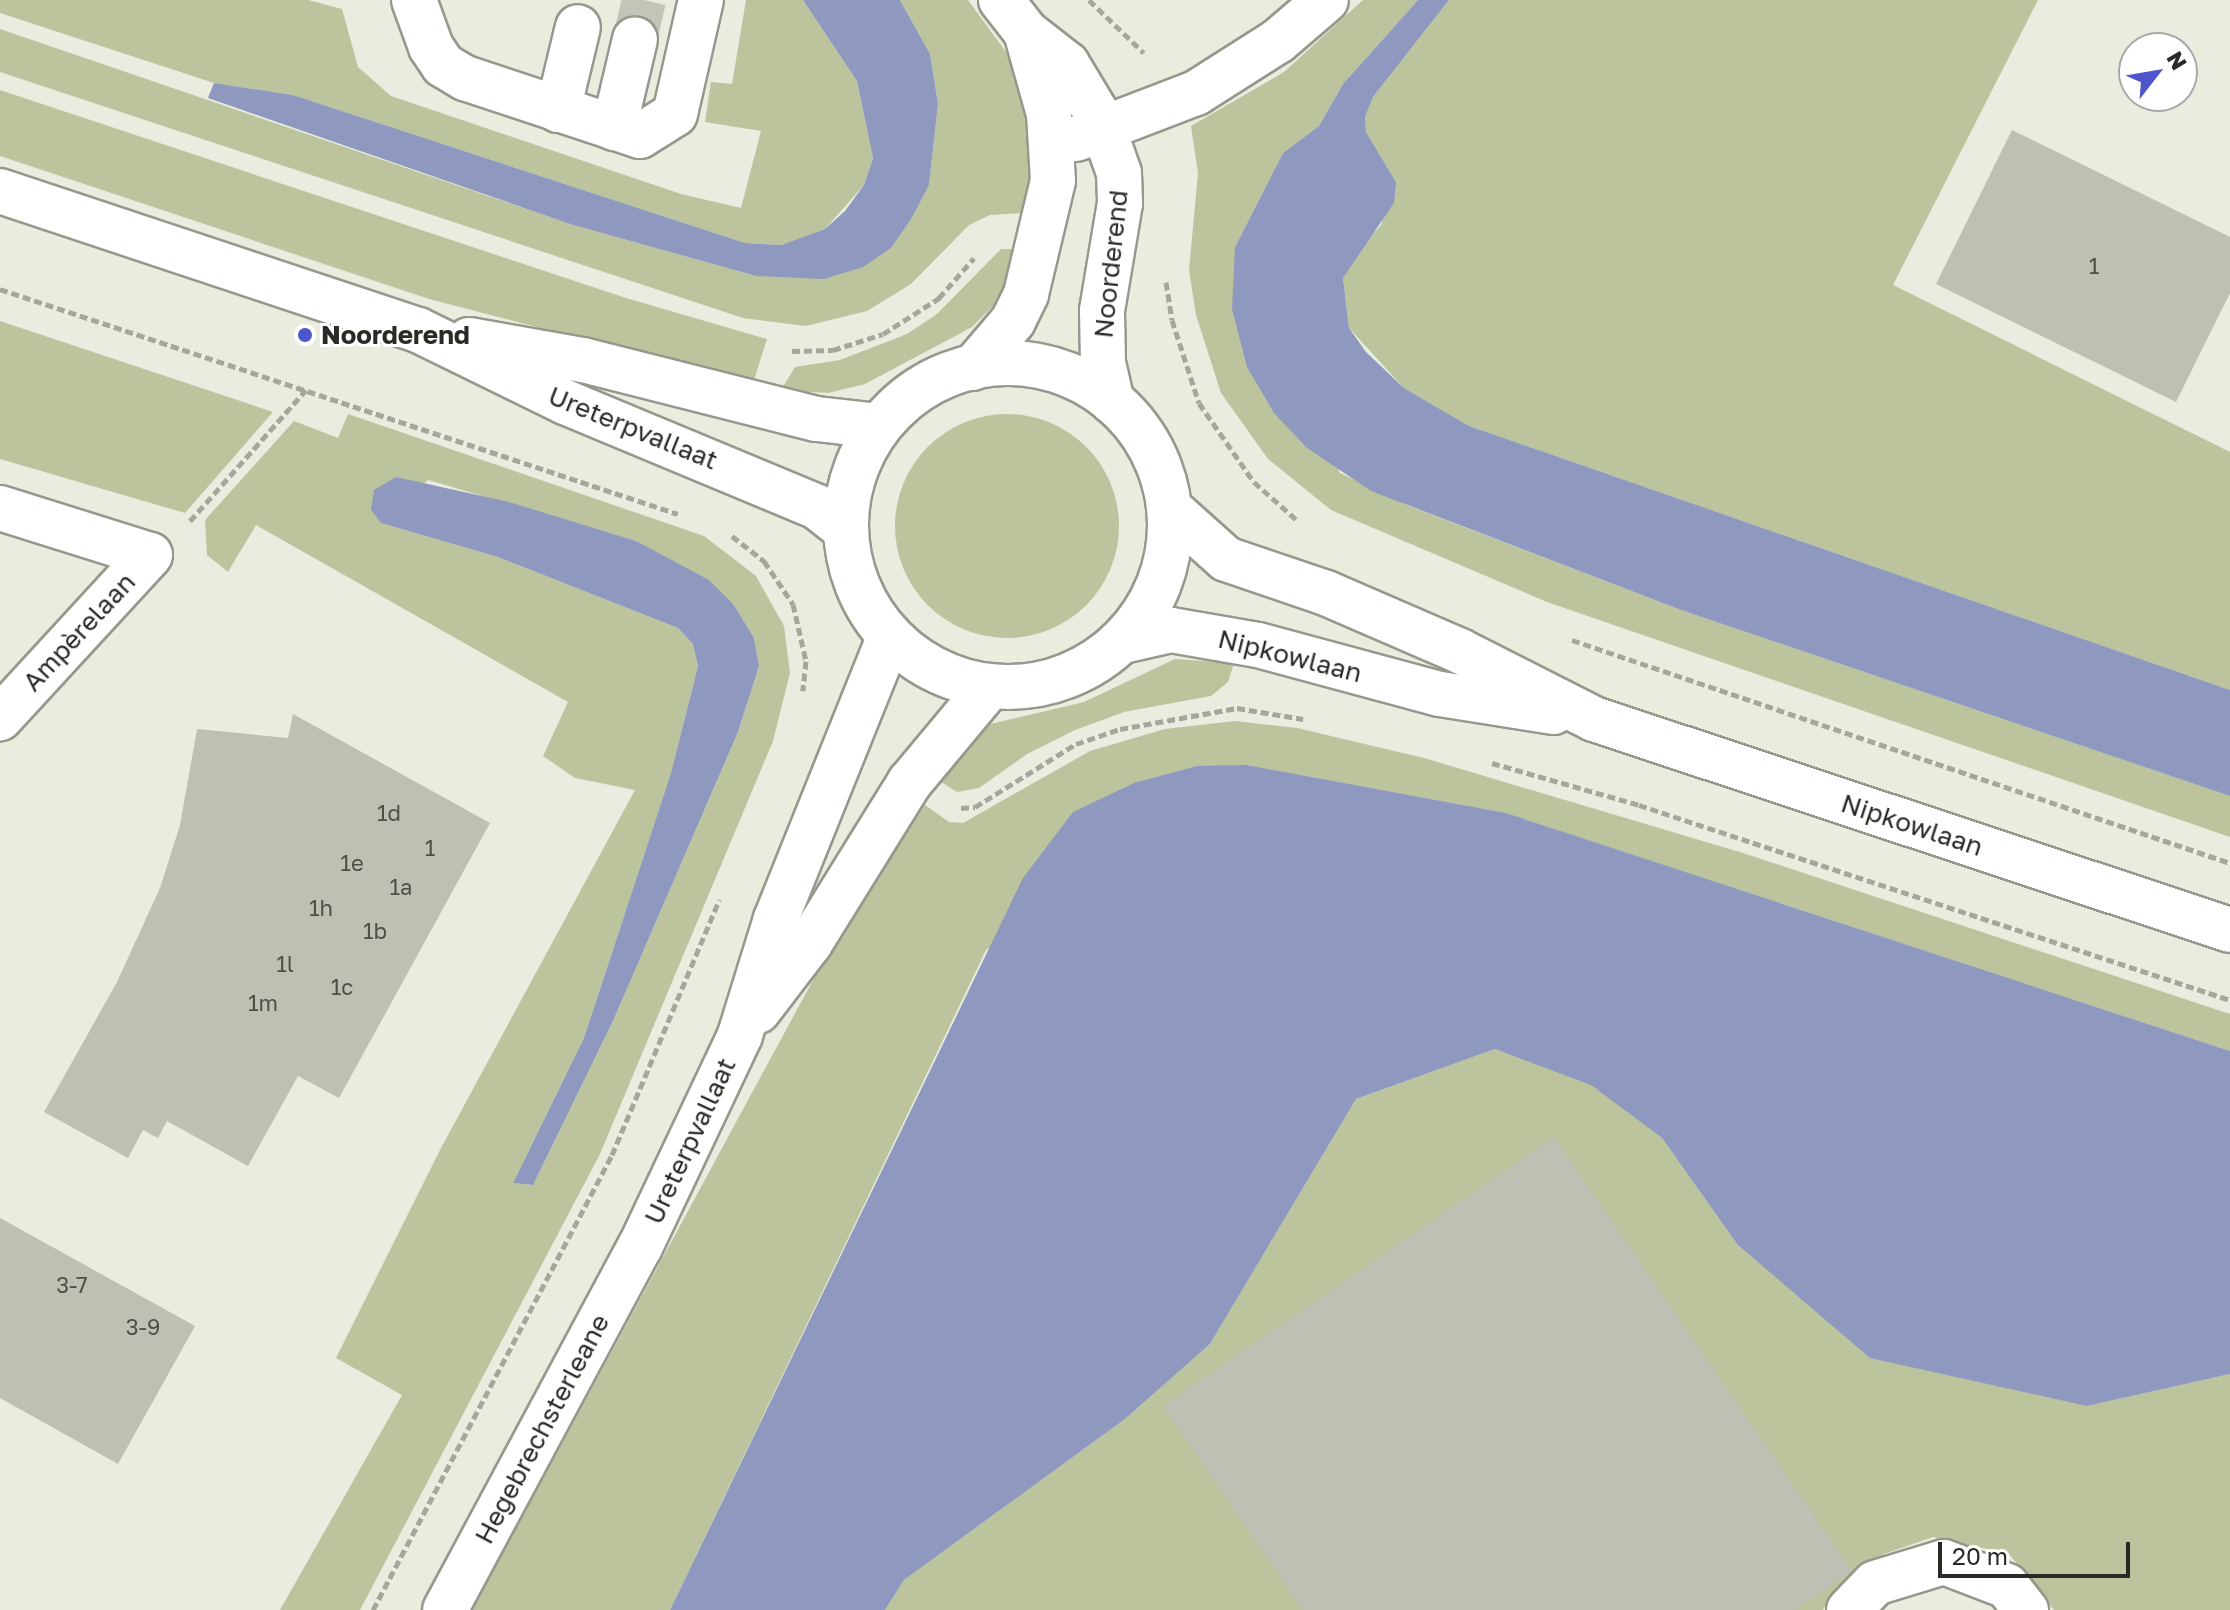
<!DOCTYPE html>
<meta charset="utf-8">
<style>
body{margin:0}
#map{position:relative;width:2230px;height:1610px;overflow:hidden;background:#e9ecde;font-family:"Golos Text",sans-serif}
div>[style]{position:absolute}
.green>*{inset:0;background:#bbc49d}
.round{border-radius:50%}
.water>*{inset:0;background:#8f98bf}
.building>*{inset:0;background:#bdc0b3}
.minor-tunnel>*{height:44px;margin-top:-22px;transform-origin:0;background:repeating-linear-gradient(90deg,#c3c5b9 0 44px,transparent 0 66px)}
.path>*{height:5px;margin-top:-2.5px;transform-origin:0;background:repeating-linear-gradient(90deg,#a5a79c 0 8px,transparent 0 12px)}
.roads{filter:drop-shadow(2px 0 #95988b) drop-shadow(-2px 0 #95988b) drop-shadow(0 2px #95988b) drop-shadow(0 -2px #95988b)}
.minor>*{height:44px;margin:-22px;padding:0 22px;transform-origin:22px;border-radius:22px;background:#fff}
.minor>.ring{margin:-22px;padding:0;box-sizing:content-box;background:none;border:44px solid #fff;border-radius:50%}
.dots>*{width:22px;height:22px;translate:-50% -50%;box-sizing:border-box;border:4px solid #fff;border-radius:50%}
span{translate:-50% -50%;white-space:nowrap;text-align:center;line-height:1.15;-webkit-text-stroke:6px #fff;paint-order:stroke}
.number-label{font-size:22px;color:#4e5048}
.number-label span{-webkit-text-stroke-width:0}
.street-label{font-size:26px;color:#292a25}
.poi-label{font-size:26px;color:#292a25;font-weight:700}
.left{translate:0 -50%;text-align:left}
.north{position:absolute;left:2118px;top:32px;width:80px;height:80px;box-sizing:border-box;background:#fff;border:2px solid #a9aaa8;border-radius:50%;rotate:59deg;font-size:22px;font-weight:700;line-height:32px;text-align:center;color:#292a25}
.north::after{content:'';display:block;margin:auto;width:28px;height:36px;background:#4d56cc;clip-path:polygon(50% 0,100% 100%,50% 72%,0 100%)}
.scale{position:absolute;left:1938px;top:1542px;width:192px;height:36px;box-sizing:border-box;border:4px solid #292a25;border-top:0;padding-left:10px;font-size:24px;line-height:28px;white-space:nowrap;color:#292a25;-webkit-text-stroke:6px #fff;paint-order:stroke}
</style>
<div id="map">
<div class="green">
<i style="clip-path:polygon(0 0,308px 0,342px 9px,358px 67px,391px 96px,681px 194px,741px 208px,761px 131px,705px 122px,711px 82px,732px 84px,746px 0,803px 0,857px 81px,873px 158px,864px 185px,825px 229px,781px 245px,745px 243px,293px 95px,214px 83px,0 13px)"></i>
<i style="clip-path:polygon(900px 0,968px 0,1009px 56px,1028px 106px,1033px 165px,1024px 213px,990px 215px,969px 225px,911px 284px,867px 311px,806px 326px,743px 318px,0 72px,0 29px,573px 225px,756px 276px,891px 248px,929px 185px,938px 104px,930px 54px)"></i>
<i style="clip-path:polygon(1363px 0,1418px 0,1343px 84px,1319px 126px,1283px 153px,1235px 247px,1340px 473px,1409px 506px,1681px 610px,2230px 796px,2230px 837px,1547px 602px,1331px 510px,1268px 459px,1221px 393px,1196px 315px,1189px 270px,1198px 173px,1191px 126px,1284px 72px)"></i>
<i style="clip-path:polygon(1449px 0,2038px 0,1893px 285px,2230px 452px,2230px 690px,1469px 426px,1404px 388px,1349px 328px,1343px 278px,1356px 253px,1381px 225px,1396px 182px,1366px 132px,1365px 117px,1373px 97px)"></i>
<i style="clip-path:polygon(0 90px,626px 298px,767px 339px,753px 383px,429px 299px,0 156px)"></i>
<i style="clip-path:polygon(1001px 249px,1016px 249px,1012px 269px,993px 306px,972px 327px,865px 384px,828px 393px,781px 390px,795px 367px,840px 360px,907px 334px,937px 314px)"></i>
<i style="clip-path:polygon(0 321px,273px 412px,185px 513px,0 459px)"></i>
<i style="clip-path:polygon(evenodd,348px 414px,704px 536px,756px 576px,784px 626px,790px 673px,773px 741px,600px 1154px,360px 1610px,280px 1610px,402px 1395px,336px 1358px,441px 1148px,635px 790px,575px 778px,543px 756px,568px 702px,256px 525px,228px 572px,207px 555px,205px 520px,294px 421px,338px 438px,348px 414px,428px 480px,636px 541px,734px 605px,754px 638px,759px 666px,738px 732px,613px 1021px,533px 1185px,513px 1183px,584px 1038px,671px 773px,698px 666px,693px 644px,678px 628px,498px 557px,381px 523px,428px 480px)"></i>
<i class="round" style="left:895px;top:414px;width:224px;height:224px"></i>
<i style="clip-path:polygon(1175px 659px,1234px 663px,1228px 682px,1211px 696px,1124px 712px,1075px 730px,1027px 754px,979px 788px,957px 792px,941px 782px,982px 726px,1084px 702px)"></i>
<i style="clip-path:polygon(1235px 721px,1297px 728px,1424px 758px,1743px 853px,2230px 1014px,2230px 1051px,1505px 813px,1247px 765px,986px 950px,670px 1610px,472px 1610px,832px 945px,925px 805px,949px 822px,963px 823px,1090px 751px,1165px 729px)"></i>
<i style="clip-path:polygon(1495px 1049px,1592px 1085px,1662px 1138px,1737px 1244px,2087px 1406px,2230px 1374px,2230px 1610px,2054px 1610px,2009px 1554px,1933px 1537px,1884px 1554px,1832px 1593px,1823px 1610px,885px 1610px,904px 1580px,1125px 1419px,1210px 1344px,1356px 1099px)"></i>
</div>
<div class="water">
<i style="clip-path:polygon(803px 0,900px 0,930px 54px,938px 104px,929px 185px,911px 219px,891px 248px,863px 267px,824px 279px,756px 276px,573px 225px,208px 98px,214px 83px,293px 95px,745px 243px,781px 245px,825px 229px,845px 211px,864px 185px,873px 158px,857px 81px)"></i>
<i style="clip-path:polygon(1418px 0,1449px 0,1373px 97px,1365px 117px,1366px 132px,1396px 182px,1394px 203px,1343px 278px,1349px 328px,1366px 352px,1404px 388px,1469px 426px,2230px 690px,2230px 796px,1681px 610px,1371px 491px,1307px 448px,1274px 413px,1247px 367px,1232px 309px,1235px 247px,1283px 153px,1319px 126px,1343px 84px)"></i>
<i style="clip-path:polygon(396px 477px,509px 502px,636px 541px,709px 580px,734px 605px,754px 638px,759px 666px,738px 732px,613px 1021px,533px 1185px,513px 1183px,584px 1038px,671px 773px,698px 666px,693px 644px,678px 628px,498px 557px,381px 523px,371px 510px,374px 490px)"></i>
<i style="clip-path:polygon(1247px 765px,1506px 813px,2230px 1051px,2230px 1374px,2087px 1406px,1870px 1358px,1737px 1244px,1662px 1138px,1591px 1085px,1495px 1049px,1356px 1099px,1210px 1344px,1125px 1419px,904px 1580px,885px 1610px,670px 1610px,1023px 878px,1073px 812px,1134px 783px,1197px 766px)"></i>
</div>
<div class="building">
<i style="clip-path:polygon(2012px 130px,2230px 237px,2230px 293px,2176px 402px,1936px 284px)"></i>
<i style="clip-path:polygon(293px 714px,490px 823px,339px 1098px,298px 1076px,248px 1166px,167px 1121px,158px 1138px,143px 1130px,128px 1158px,44px 1112px,117px 982px,160px 888px,180px 825px,197px 729px,288px 738px)"></i>
<i style="clip-path:polygon(1554px 1137px,1852px 1571px,1796px 1610px,1303px 1610px,1163px 1406px)"></i>
<i style="clip-path:polygon(0 1218px,195px 1326px,118px 1464px,0 1398px)"></i>
</div>
<div class="minor-tunnel">
<i style="left:635px;top:39px;width:40px;rotate:-77deg"></i>
</div>
<div class="path">
<i style="left:1089px;top:0;width:76px;rotate:43.9deg"></i>
<i style="left:1166px;top:282px;width:38px;rotate:81deg"></i>
<i style="left:1172px;top:320px;width:87px;rotate:72deg"></i>
<i style="left:1199px;top:403px;width:96px;rotate:55.2deg"></i>
<i style="left:1254px;top:482px;width:60px;rotate:41.6deg"></i>
<i style="left:0;top:289px;width:714px;rotate:18.36deg"></i>
<i style="left:792px;top:351px;width:41px;rotate:-1.4deg"></i>
<i style="left:833px;top:350px;width:52px;rotate:-17.7deg"></i>
<i style="left:883px;top:334px;width:67px;rotate:-32.7deg"></i>
<i style="left:939px;top:298px;width:53px;rotate:-48.8deg"></i>
<i style="left:190px;top:521px;width:175px;rotate:-48.5deg"></i>
<i style="left:732px;top:536px;width:41px;rotate:38deg"></i>
<i style="left:764px;top:561px;width:52px;rotate:56deg"></i>
<i style="left:793px;top:604px;width:58px;rotate:77.2deg"></i>
<i style="left:806px;top:661px;width:30px;rotate:96deg"></i>
<i style="left:1572px;top:640px;width:695px;rotate:18.72deg"></i>
<i style="left:1492px;top:763px;width:153px;rotate:15.9deg"></i>
<i style="left:1639px;top:805px;width:622px;rotate:18.26deg"></i>
<i style="left:961px;top:808px;width:14px;rotate:-4deg"></i>
<i style="left:975px;top:807px;width:119px;rotate:-32deg"></i>
<i style="left:1076px;top:744px;width:46px;rotate:-18.8deg"></i>
<i style="left:1120px;top:729px;width:119px;rotate:-10.2deg"></i>
<i style="left:1237px;top:708px;width:67px;rotate:9.5deg"></i>
<i style="left:373px;top:1610px;width:514px;rotate:-62.29deg"></i>
<i style="left:612px;top:1155px;width:277px;rotate:-67.2deg"></i>
</div>
<div class="roads">
<div class="minor">
<i style="left:414px;top:0;width:50px;rotate:70.1deg"></i>
<i style="left:431px;top:47px;width:22px;rotate:56deg"></i>
<i style="left:443px;top:65px;width:26px;rotate:31deg"></i>
<i style="left:465px;top:78px;width:184px;rotate:18.3deg"></i>
<i style="left:640px;top:136px;width:41px;rotate:-32.2deg"></i>
<i style="left:675px;top:114px;width:117px;rotate:-77.2deg"></i>
<i style="left:1001px;top:0;width:41px;rotate:52deg"></i>
<i style="left:1026px;top:32px;width:52px;rotate:38deg"></i>
<i style="left:1067px;top:64px;width:64px;rotate:59deg"></i>
<i style="left:1100px;top:119px;width:57px;rotate:70.6deg"></i>
<i style="left:1119px;top:173px;width:30px;rotate:88deg"></i>
<i style="left:1120px;top:203px;width:109px;rotate:99.5deg"></i>
<i style="left:1102px;top:311px;width:52px;rotate:88.9deg"></i>
<i style="left:1103px;top:363px;width:39px;rotate:77deg"></i>
<i style="left:558px;top:110px;width:85px;rotate:-76.5deg"></i>
<i style="left:614px;top:128px;width:91px;rotate:-76.7deg"></i>
<i style="left:1076px;top:139px;width:129px;rotate:-21deg"></i>
<i style="left:1196px;top:93px;width:97px;rotate:-32.4deg"></i>
<i style="left:1278px;top:41px;width:63px;rotate:-40.5deg"></i>
<i style="left:0;top:191px;width:441px;rotate:18.4deg"></i>
<i style="left:418px;top:330px;width:164px;rotate:26.1deg"></i>
<i style="left:565px;top:402px;width:273px;rotate:22.6deg"></i>
<i style="left:817px;top:507px;width:36px;rotate:38deg"></i>
<i style="left:469px;top:340px;width:116px;rotate:10deg"></i>
<i style="left:583px;top:360px;width:241px;rotate:14.2deg"></i>
<i style="left:817px;top:419px;width:61px;rotate:6.5deg"></i>
<i class="ring" style="left:846px;top:363px;width:280px;height:280px"></i>
<i style="left:973px;top:368px;width:62px;rotate:-49.6deg"></i>
<i style="left:1013px;top:321px;width:30px;rotate:-64deg"></i>
<i style="left:1026px;top:294px;width:116px;rotate:-76.6deg"></i>
<i style="left:1053px;top:181px;width:67px;rotate:-93.4deg"></i>
<i style="left:1049px;top:114px;width:85px;rotate:-105.7deg"></i>
<i style="left:0;top:508px;width:157px;rotate:17.4deg"></i>
<i style="left:150px;top:555px;width:222px;rotate:132.6deg"></i>
<i style="left:1169px;top:508px;width:76px;rotate:41.8deg"></i>
<i style="left:1226px;top:559px;width:106px;rotate:18.8deg"></i>
<i style="left:1326px;top:593px;width:146px;rotate:23.4deg"></i>
<i style="left:1460px;top:651px;width:150px;rotate:26.9deg"></i>
<i style="left:1594px;top:719px;width:670px;rotate:18.35deg"></i>
<i style="left:1127px;top:640px;width:45px;rotate:-12.8deg"></i>
<i style="left:1171px;top:630px;width:88px;rotate:9.8deg"></i>
<i style="left:1258px;top:645px;width:188px;rotate:15.1deg"></i>
<i style="left:1440px;top:694px;width:115px;rotate:9deg"></i>
<i style="left:758px;top:1011px;width:86px;rotate:-52.6deg"></i>
<i style="left:810px;top:943px;width:190px;rotate:-58.2deg"></i>
<i style="left:910px;top:782px;width:125px;rotate:-50.2deg"></i>
<i style="left:445px;top:1610px;width:412px;rotate:-61.8deg"></i>
<i style="left:640px;top:1247px;width:234px;rotate:-64.7deg"></i>
<i style="left:740px;top:1035px;width:121px;rotate:-72.8deg"></i>
<i style="left:776px;top:919px;width:303px;rotate:-68.1deg"></i>
<i style="left:1849px;top:1610px;width:37px;rotate:-46deg"></i>
<i style="left:1875px;top:1583px;width:72px;rotate:-16.9deg"></i>
<i style="left:1944px;top:1562px;width:67px;rotate:20.9deg"></i>
<i style="left:2007px;top:1586px;width:31px;rotate:52deg"></i>
</div>
</div>
<div class="dots">
<i style="left:305px;top:335px;background:#4d56cc"></i>
</div>
<div class="number-label">
<span style="left:2094px;top:266px">1</span>
<span style="left:389px;top:813px">1d</span>
<span style="left:430px;top:848px">1</span>
<span style="left:352px;top:863px">1e</span>
<span style="left:401px;top:887px">1a</span>
<span style="left:321px;top:908px">1h</span>
<span style="left:375px;top:931px">1b</span>
<span style="left:285px;top:964px">1l</span>
<span style="left:342px;top:987px">1c</span>
<span style="left:263px;top:1003px">1m</span>
<span style="left:72px;top:1285px">3-7</span>
<span style="left:143px;top:1327px">3-9</span>
</div>
<div class="street-label">
<span style="left:1111px;top:264px;rotate:-84deg">Noorderend</span>
<span style="left:633px;top:428px;rotate:22deg">Ureterpvallaat</span>
<span style="left:79px;top:632px;rotate:-47deg">Ampèrelaan</span>
<span style="left:1290px;top:656px;rotate:14deg">Nipkowlaan</span>
<span style="left:1912px;top:825px;rotate:18deg">Nipkowlaan</span>
<span style="left:690px;top:1141px;rotate:-65deg">Ureterpvallaat</span>
<span style="left:542px;top:1429px;rotate:-62deg">Hegebrechsterleane</span>
</div>
<div class="poi-label">
<span class="left" style="left:321px;top:335px">Noorderend</span>
</div>
<div class="north">N</div>
<div class="scale">20 m</div>
</div>
